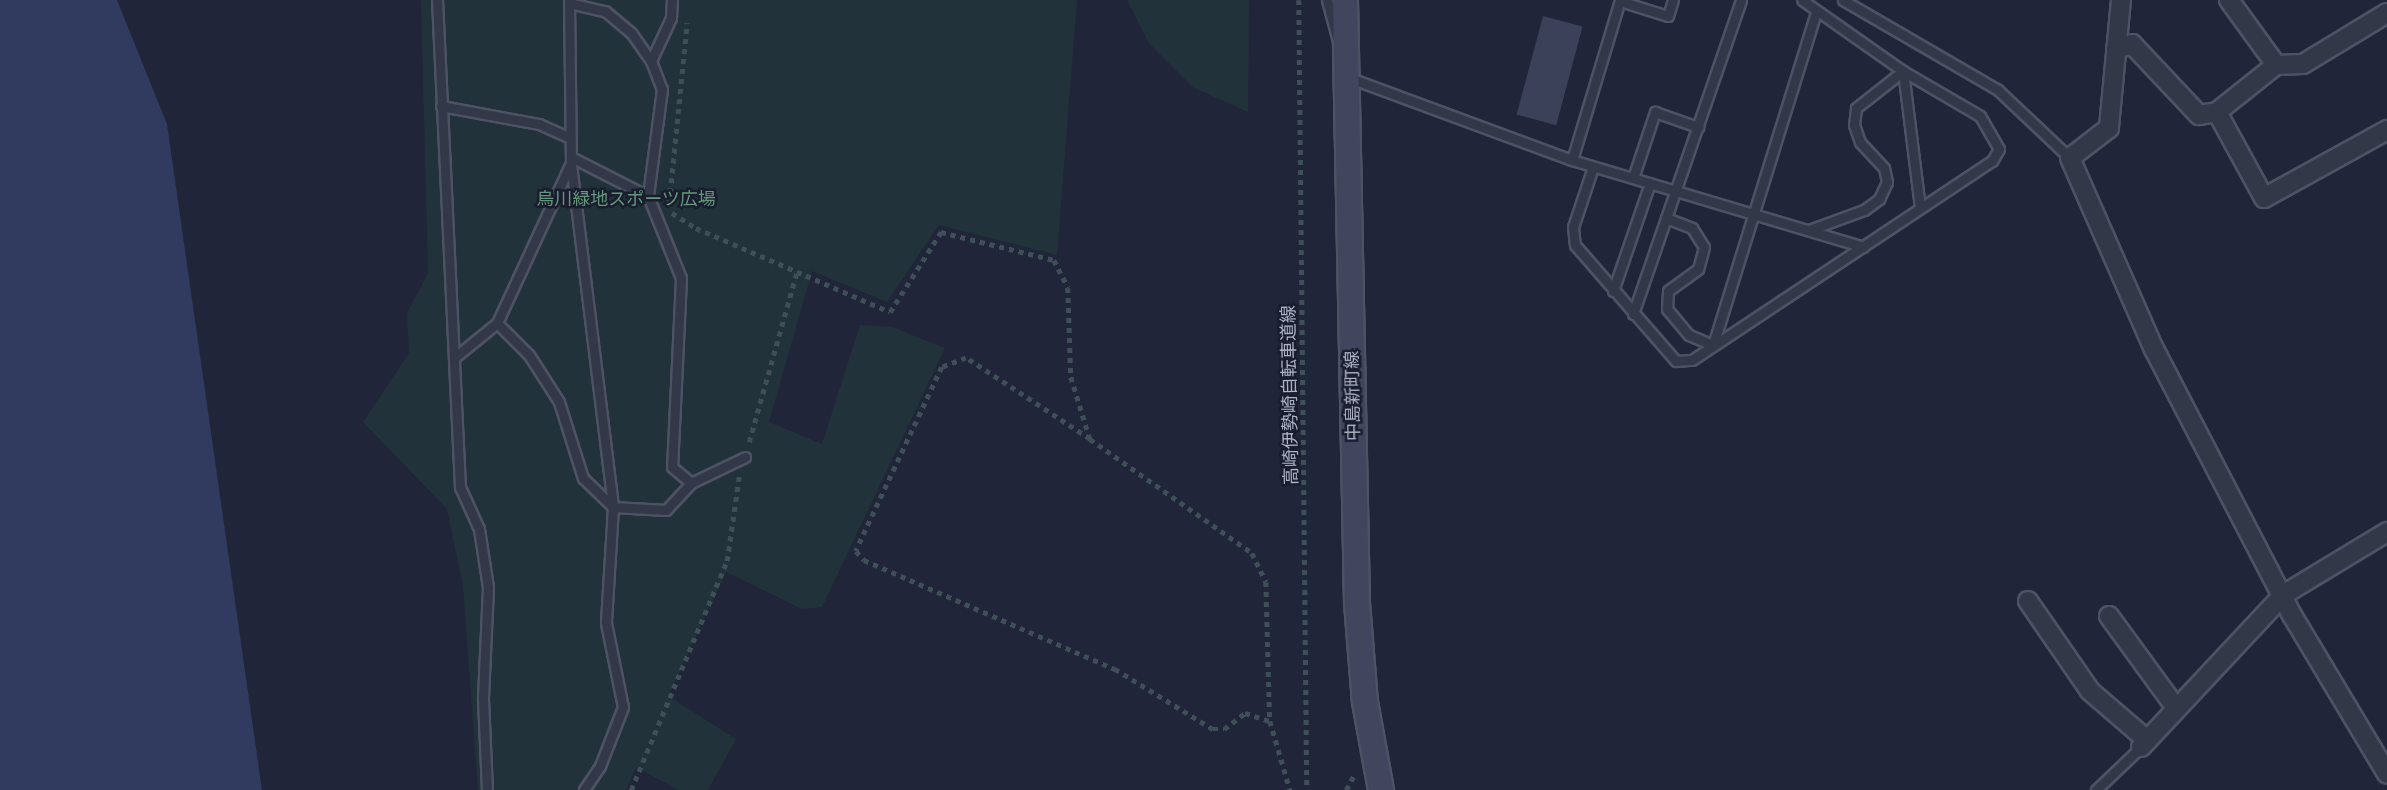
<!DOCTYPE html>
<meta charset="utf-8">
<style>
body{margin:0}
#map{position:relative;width:2387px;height:790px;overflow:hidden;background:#202539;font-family:"Roboto Condensed","Noto Sans JP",sans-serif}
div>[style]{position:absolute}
.green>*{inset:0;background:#22323a}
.water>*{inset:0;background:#313a5f}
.building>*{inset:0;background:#3b4159;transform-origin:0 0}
.path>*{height:4.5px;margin-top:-2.25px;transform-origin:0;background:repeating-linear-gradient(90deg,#3f4f57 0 5px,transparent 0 10px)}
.roads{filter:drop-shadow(2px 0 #4e5264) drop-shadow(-2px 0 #4e5264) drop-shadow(0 2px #4e5264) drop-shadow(0 -2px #4e5264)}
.service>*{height:9px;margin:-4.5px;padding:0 4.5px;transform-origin:4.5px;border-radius:4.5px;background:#333849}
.minor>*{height:18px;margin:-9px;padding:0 9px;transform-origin:9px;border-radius:9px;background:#333849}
.secondary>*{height:24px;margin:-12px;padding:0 12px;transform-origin:12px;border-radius:12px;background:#41455d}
span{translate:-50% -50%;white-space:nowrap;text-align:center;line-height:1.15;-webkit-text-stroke:5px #191d2e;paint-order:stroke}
.park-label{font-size:18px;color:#64977b}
.street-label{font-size:18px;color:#aeb2c6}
</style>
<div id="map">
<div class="green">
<i style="clip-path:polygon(421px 0,1077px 0,1057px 255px,939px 225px,887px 302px,812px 271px,769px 422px,822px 444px,860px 325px,892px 327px,945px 348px,822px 607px,802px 609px,726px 572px,668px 696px,736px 739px,708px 790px,678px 790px,636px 767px,626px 790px,478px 790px,463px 586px,447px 509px,363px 422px,409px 353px,407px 313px,428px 273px)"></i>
<i style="clip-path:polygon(1127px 0,1249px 0,1248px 112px,1194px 88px,1149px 43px)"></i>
</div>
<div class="water">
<i style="clip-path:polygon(0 0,117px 0,167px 124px,262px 790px,0 790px)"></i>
</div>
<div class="building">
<i style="left:1543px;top:16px;width:41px;height:102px;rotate:15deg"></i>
</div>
<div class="path">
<i style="left:1299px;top:0;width:790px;rotate:89.42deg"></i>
<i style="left:669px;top:203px;width:181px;rotate:-84.3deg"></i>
<i style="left:672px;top:213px;width:28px;rotate:32deg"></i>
<i style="left:696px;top:228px;width:211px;rotate:23.4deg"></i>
<i style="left:890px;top:312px;width:95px;rotate:-57.5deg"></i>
<i style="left:941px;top:232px;width:116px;rotate:13.9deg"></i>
<i style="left:1054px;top:260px;width:31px;rotate:63deg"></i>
<i style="left:1068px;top:288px;width:89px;rotate:88.1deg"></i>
<i style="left:1071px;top:377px;width:65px;rotate:73deg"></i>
<i style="left:1090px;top:439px;width:198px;rotate:35.1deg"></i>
<i style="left:1252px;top:553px;width:32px;rotate:64deg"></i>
<i style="left:1266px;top:582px;width:139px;rotate:88.4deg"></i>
<i style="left:1270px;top:721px;width:72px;rotate:73.8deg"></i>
<i style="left:1090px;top:439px;width:148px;rotate:-146.8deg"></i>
<i style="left:966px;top:358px;width:26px;rotate:159deg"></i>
<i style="left:942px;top:367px;width:203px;rotate:115.1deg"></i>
<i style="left:856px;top:551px;width:12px;rotate:48deg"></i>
<i style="left:864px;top:560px;width:274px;rotate:23.5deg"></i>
<i style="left:1115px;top:669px;width:115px;rotate:31.5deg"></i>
<i style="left:1213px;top:729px;width:11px"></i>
<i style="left:1224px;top:729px;width:26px;rotate:-37deg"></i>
<i style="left:1245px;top:713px;width:26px;rotate:18deg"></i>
<i style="left:749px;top:442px;width:178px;rotate:-74.3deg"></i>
<i style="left:631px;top:790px;width:248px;rotate:-67.3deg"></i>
<i style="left:727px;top:561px;width:85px;rotate:-81.9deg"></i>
<i style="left:1346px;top:790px;width:19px;rotate:-62deg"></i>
</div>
<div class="roads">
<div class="service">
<i style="left:437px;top:0;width:488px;rotate:87.3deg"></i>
<i style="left:460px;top:487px;width:46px;rotate:65.7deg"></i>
<i style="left:479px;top:529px;width:59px;rotate:81.2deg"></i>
<i style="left:488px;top:587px;width:112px;rotate:92.6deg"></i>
<i style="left:483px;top:699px;width:91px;rotate:87.5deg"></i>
<i style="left:569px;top:0;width:164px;rotate:89.3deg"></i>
<i style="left:571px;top:164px;width:346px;rotate:83deg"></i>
<i style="left:613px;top:507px;width:116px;rotate:93.5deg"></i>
<i style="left:606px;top:623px;width:86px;rotate:78.6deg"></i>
<i style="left:623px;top:707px;width:63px;rotate:111.3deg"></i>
<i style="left:600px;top:766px;width:29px;rotate:124deg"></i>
<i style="left:1327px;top:0;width:39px;rotate:75deg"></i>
<i style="left:1843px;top:0;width:179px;rotate:30.1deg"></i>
<i style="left:1998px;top:90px;width:99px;rotate:43.4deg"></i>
<i style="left:1620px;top:1px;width:50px;rotate:17.4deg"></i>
<i style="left:1668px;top:16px;width:17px;rotate:-73deg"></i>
<i style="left:569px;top:3px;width:37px;rotate:13deg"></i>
<i style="left:605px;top:11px;width:35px;rotate:40deg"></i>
<i style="left:632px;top:34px;width:33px;rotate:55deg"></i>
<i style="left:651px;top:61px;width:30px;rotate:69deg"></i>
<i style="left:662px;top:89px;width:108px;rotate:97.5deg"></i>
<i style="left:651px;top:61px;width:47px;rotate:-65.1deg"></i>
<i style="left:671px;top:18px;width:18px;rotate:-87deg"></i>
<i style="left:1350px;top:78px;width:237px;rotate:20.3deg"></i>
<i style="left:1572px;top:160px;width:304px;rotate:16.6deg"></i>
<i style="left:441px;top:106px;width:100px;rotate:10.4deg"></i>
<i style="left:539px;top:124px;width:34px;rotate:24deg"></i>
<i style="left:571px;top:157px;width:86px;rotate:26.9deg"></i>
<i style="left:648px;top:196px;width:88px;rotate:68.1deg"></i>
<i style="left:681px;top:278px;width:189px;rotate:92.7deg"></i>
<i style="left:672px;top:467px;width:25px;rotate:40deg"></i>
<i style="left:1572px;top:160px;width:167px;rotate:-73.3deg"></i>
<i style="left:1593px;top:167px;width:63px;rotate:108.4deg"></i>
<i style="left:1573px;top:227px;width:18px;rotate:84deg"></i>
<i style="left:1575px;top:245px;width:154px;rotate:49deg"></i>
<i style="left:1676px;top:361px;width:16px;rotate:-4deg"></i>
<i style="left:1692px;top:360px;width:360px;rotate:-33.6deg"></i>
<i style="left:1992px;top:161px;width:14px;rotate:-60deg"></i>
<i style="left:1999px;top:149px;width:38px;rotate:-120deg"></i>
<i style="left:1980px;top:116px;width:89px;rotate:-149.7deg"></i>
<i style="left:1903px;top:71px;width:123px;rotate:-144.9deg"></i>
<i style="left:1633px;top:178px;width:70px;rotate:-71.6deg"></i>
<i style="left:1655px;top:112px;width:46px;rotate:19.2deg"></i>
<i style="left:1666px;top:218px;width:28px;rotate:21deg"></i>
<i style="left:1692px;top:228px;width:22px;rotate:58deg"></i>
<i style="left:1704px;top:247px;width:23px;rotate:105deg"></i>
<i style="left:1698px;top:269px;width:37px;rotate:144deg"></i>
<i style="left:1668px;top:291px;width:18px;rotate:93deg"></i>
<i style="left:1667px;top:309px;width:34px;rotate:50deg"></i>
<i style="left:1689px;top:335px;width:26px;rotate:23deg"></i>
<i style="left:1713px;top:345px;width:349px;rotate:-72.8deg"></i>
<i style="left:1809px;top:230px;width:59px;rotate:-20deg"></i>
<i style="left:1864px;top:210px;width:19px;rotate:-36deg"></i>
<i style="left:1879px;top:199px;width:19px;rotate:-65deg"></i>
<i style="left:1887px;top:182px;width:14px;rotate:-102deg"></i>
<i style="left:1884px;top:168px;width:35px;rotate:-133deg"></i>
<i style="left:1860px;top:142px;width:18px;rotate:-109deg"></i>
<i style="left:1854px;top:125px;width:17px;rotate:-83deg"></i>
<i style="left:1856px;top:108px;width:60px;rotate:-38.2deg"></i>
<i style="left:1903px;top:71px;width:137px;rotate:82.9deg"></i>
<i style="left:1613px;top:291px;width:114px;rotate:-71.1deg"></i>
<i style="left:1633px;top:314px;width:332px;rotate:-71deg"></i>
<i style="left:497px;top:323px;width:45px;rotate:45deg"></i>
<i style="left:529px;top:355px;width:56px;rotate:57.4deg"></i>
<i style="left:559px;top:402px;width:80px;rotate:72.5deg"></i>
<i style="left:583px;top:478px;width:42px;rotate:44deg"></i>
<i style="left:613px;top:507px;width:53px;rotate:3.2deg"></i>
<i style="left:666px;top:510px;width:37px;rotate:-47deg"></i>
<i style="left:691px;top:483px;width:60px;rotate:-25.7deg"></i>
<i style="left:454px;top:358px;width:55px;rotate:-39.1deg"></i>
<i style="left:497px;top:323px;width:174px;rotate:-65.2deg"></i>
<i style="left:2096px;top:790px;width:62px;rotate:-43.7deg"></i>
</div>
<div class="minor">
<i style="left:2121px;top:0;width:129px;rotate:95.4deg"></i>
<i style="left:2109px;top:128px;width:49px;rotate:142.4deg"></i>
<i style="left:2070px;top:158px;width:209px;rotate:66.3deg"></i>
<i style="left:2154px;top:349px;width:300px;rotate:62.6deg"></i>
<i style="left:2292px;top:615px;width:185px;rotate:59.1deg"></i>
<i style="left:2229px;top:0;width:80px;rotate:54.1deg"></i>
<i style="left:2387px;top:13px;width:98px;rotate:148.7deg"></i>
<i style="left:2303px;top:64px;width:27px;rotate:178deg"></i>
<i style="left:2276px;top:65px;width:75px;rotate:141.5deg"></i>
<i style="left:2217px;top:112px;width:98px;rotate:61.3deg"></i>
<i style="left:2264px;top:198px;width:141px;rotate:-28.9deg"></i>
<i style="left:2116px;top:49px;width:17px;rotate:-17deg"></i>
<i style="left:2132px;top:44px;width:98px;rotate:46.7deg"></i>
<i style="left:2199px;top:115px;width:18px;rotate:-9deg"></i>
<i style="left:2028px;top:601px;width:109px;rotate:55.4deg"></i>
<i style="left:2090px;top:691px;width:75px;rotate:40.7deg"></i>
<i style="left:2109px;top:616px;width:114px;rotate:53.9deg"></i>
<i style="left:2141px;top:747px;width:208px;rotate:-46.9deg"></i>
<i style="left:2283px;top:595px;width:122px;rotate:-31.2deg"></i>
</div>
<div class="secondary">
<i style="left:1345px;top:0;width:603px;rotate:88.86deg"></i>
<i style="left:1357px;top:603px;width:99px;rotate:85.4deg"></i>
<i style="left:1365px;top:702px;width:89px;rotate:79.7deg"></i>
</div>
</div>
<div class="park-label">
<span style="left:626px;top:199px">烏川緑地スポーツ広場</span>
</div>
<div class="street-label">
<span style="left:1290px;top:395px;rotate:-91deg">高崎伊勢崎自転車道線</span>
<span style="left:1353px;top:396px;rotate:-91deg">中島新町線</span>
</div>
</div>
